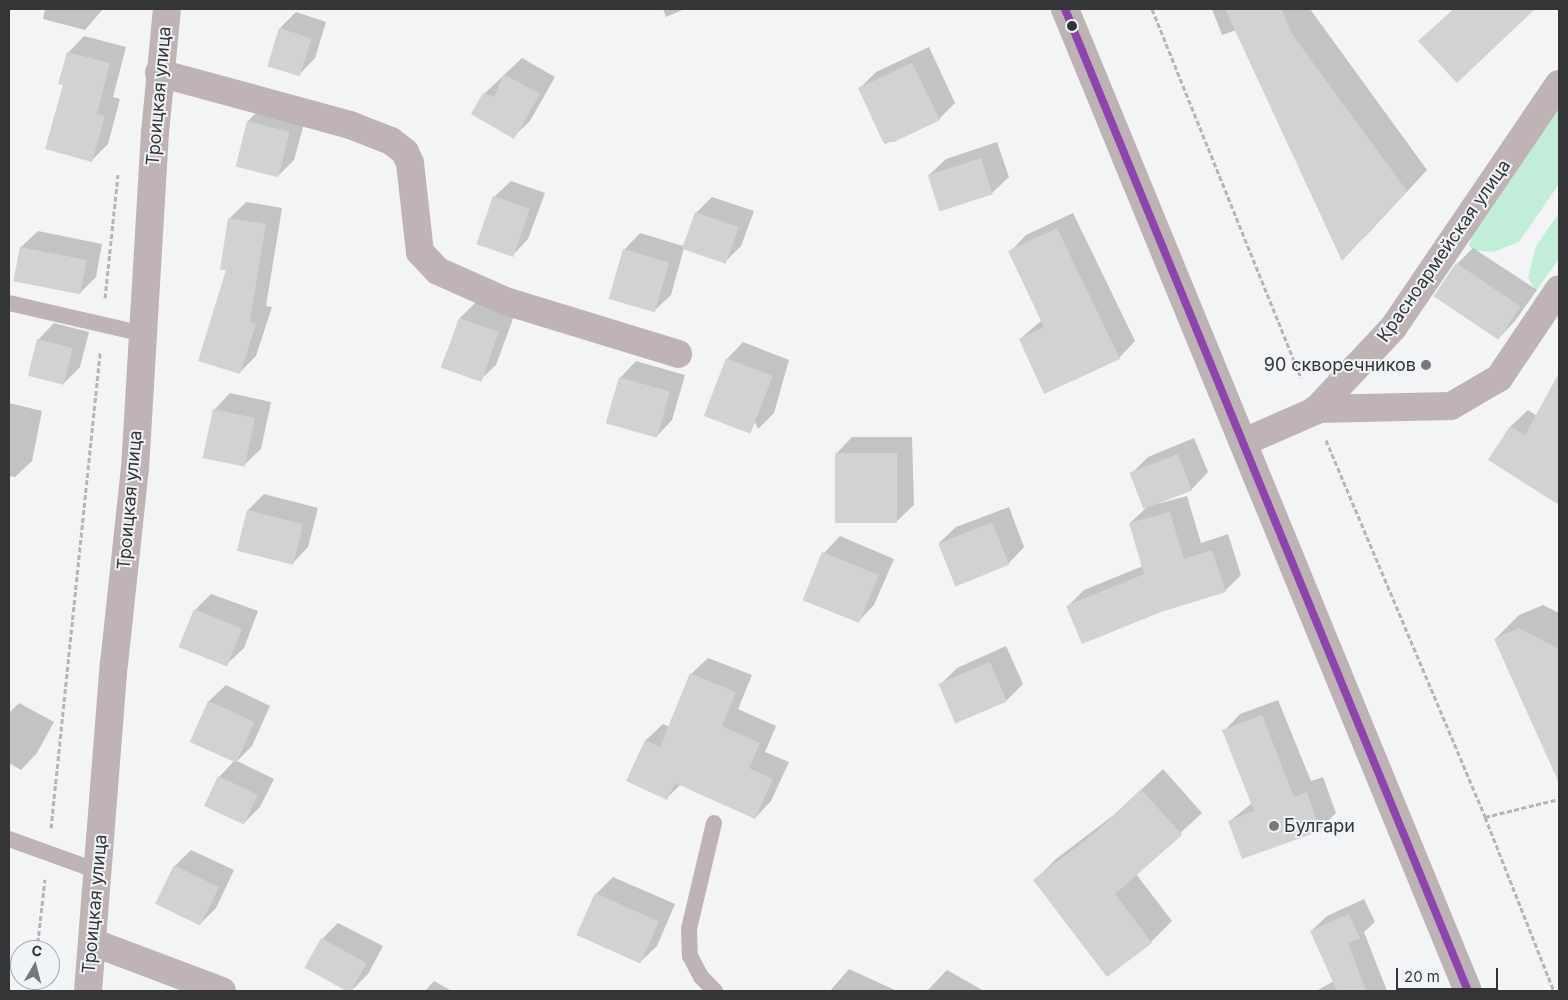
<!DOCTYPE html>
<meta charset="utf-8">
<style>
body{margin:0}
#map{position:relative;width:1568px;height:1000px;overflow:hidden;background:#f2f4f6;font-family:Inter,sans-serif}
div>[style]{position:absolute}
.green>*{inset:0;background:#c2eed9}
.shadow>*{inset:0;background:#0003}
.building>*{inset:0;background:#d2d2d2;transform-origin:0 0}
.path>*{height:3px;margin-top:-1.5px;transform-origin:0;background:repeating-linear-gradient(90deg,#bab3b5 0 5px,transparent 0 7.5px)}
.service>*{height:16px;margin:-8px;padding:0 8px;transform-origin:8px;border-radius:8px;background:#c0b3b5}
.minor>*{height:28px;margin:-14px;padding:0 14px;transform-origin:14px;border-radius:14px;background:#c0b3b5}
.secondary>*{height:28px;margin:-14px;padding:0 14px;transform-origin:14px;border-radius:14px;background:#beb3b4}
.bus-1>*{height:8px;margin:-4px;padding:0 4px;transform-origin:4px;border-radius:4px;background:#8e44ad}
.dots>*{width:14px;height:14px;translate:-50% -50%;box-sizing:border-box;border:2px solid #f0f4f8;border-radius:50%}
span{translate:-50% -50%;white-space:nowrap;text-align:center;line-height:1.15;-webkit-text-stroke:4px #f0f4f8;paint-order:stroke}
.street-label{font-size:18px;color:#343537}
.poi-label{font-size:18px;color:#343537}
.right{translate:-100% -50%;text-align:right}
.left{translate:0 -50%;text-align:left}
.frame{position:absolute;inset:0;border:10px solid #343537;pointer-events:none}
.north{position:absolute;left:10px;top:940px;width:50px;height:50px;box-sizing:border-box;background:#f0f4f8;border:1px solid #a5a8ab;border-radius:50%;rotate:8deg;font-size:14px;font-weight:700;line-height:20px;text-align:center;color:#343537}
.north::after{content:'';display:block;margin:auto;width:18px;height:22px;background:#76787a;clip-path:polygon(50% 0,100% 100%,50% 72%,0 100%)}
.scale{position:absolute;left:1396px;top:968px;width:102px;height:22px;box-sizing:border-box;border:2px solid #343537;border-top:0;padding-left:6px;font-size:15px;line-height:18px;white-space:nowrap;color:#343537;-webkit-text-stroke:4px #f0f4f8;paint-order:stroke}
</style>
<div id="map">
<div class="green">
<i style="clip-path:polygon(1559px 104px,1559px 184px,1519px 242px,1493px 252px,1474px 250px,1469px 246px,1472px 235px)"></i>
<i style="clip-path:polygon(1559px 213px,1559px 259px,1536px 291px,1528px 278px,1536px 246px)"></i>
</div>
<div class="shadow">
<i style="clip-path:polygon(45px 9px,103px 9px,85px 30px,43px 19px)"></i>
<i style="clip-path:polygon(663px 9px,685px 9px,666px 17px)"></i>
<i style="clip-path:polygon(1212px 9px,1310px 9px,1427px 170px,1363px 239px,1236px 30px,1222px 35px)"></i>
<i style="clip-path:polygon(1454px 9px,1533px 9px,1457px 81px,1436px 25px)"></i>
<i style="clip-path:polygon(296px 12px,326px 22px,315px 58px,299px 75px,280px 28px)"></i>
<i style="clip-path:polygon(84px 36px,126px 47px,113px 97px,120px 99px,108px 144px,92px 160px,64px 84px,68px 53px)"></i>
<i style="clip-path:polygon(929px 47px,955px 103px,939px 119px,885px 144px,859px 89px,876px 72px)"></i>
<i style="clip-path:polygon(522px 58px,555px 77px,530px 121px,513px 137px,484px 94px)"></i>
<i style="clip-path:polygon(264px 105px,306px 116px,294px 160px,278px 176px,248px 121px)"></i>
<i style="clip-path:polygon(997px 142px,1009px 177px,992px 193px,929px 175px,946px 159px)"></i>
<i style="clip-path:polygon(511px 181px,545px 193px,528px 239px,512px 256px,494px 197px)"></i>
<i style="clip-path:polygon(712px 197px,754px 211px,741px 246px,725px 262px,684px 248px,671px 295px,654px 311px,624px 250px,640px 233px,683px 246px,696px 213px)"></i>
<i style="clip-path:polygon(246px 202px,282px 208px,266px 306px,272px 307px,256px 356px,240px 372px,227px 269px,229px 219px)"></i>
<i style="clip-path:polygon(1073px 213px,1135px 341px,1119px 358px,1020px 339px,1042px 320px,1010px 252px,1026px 235px)"></i>
<i style="clip-path:polygon(38px 231px,102px 244px,96px 277px,80px 293px,21px 247px)"></i>
<i style="clip-path:polygon(1473px 248px,1537px 290px,1515px 321px,1499px 338px,1457px 264px)"></i>
<i style="clip-path:polygon(476px 302px,514px 316px,496px 365px,479px 381px,441px 367px,460px 318px)"></i>
<i style="clip-path:polygon(54px 323px,89px 332px,80px 367px,64px 383px,38px 340px)"></i>
<i style="clip-path:polygon(743px 342px,789px 360px,774px 413px,758px 429px,727px 359px)"></i>
<i style="clip-path:polygon(636px 361px,685px 375px,672px 420px,656px 437px,620px 378px)"></i>
<i style="clip-path:polygon(1559px 380px,1559px 490px,1551px 498px,1490px 460px,1511px 426px,1528px 410px,1537px 416px)"></i>
<i style="clip-path:polygon(230px 393px,271px 402px,261px 449px,244px 465px,214px 410px)"></i>
<i style="clip-path:polygon(9px 403px,42px 411px,32px 461px,15px 477px,9px 476px)"></i>
<i style="clip-path:polygon(852px 437px,912px 437px,914px 505px,897px 521px,836px 454px)"></i>
<i style="clip-path:polygon(1194px 438px,1208px 472px,1192px 489px,1157px 504px,1187px 496px,1201px 543px,1228px 534px,1241px 575px,1225px 591px,1068px 606px,1084px 590px,1143px 566px,1130px 523px,1146px 508px,1132px 473px,1148px 457px)"></i>
<i style="clip-path:polygon(264px 494px,318px 508px,308px 547px,292px 564px,248px 510px)"></i>
<i style="clip-path:polygon(1009px 507px,1024px 547px,1008px 564px,939px 543px,956px 527px)"></i>
<i style="clip-path:polygon(840px 536px,894px 559px,874px 605px,858px 622px,824px 553px)"></i>
<i style="clip-path:polygon(211px 594px,258px 611px,244px 648px,227px 664px,195px 610px)"></i>
<i style="clip-path:polygon(1543px 605px,1559px 613px,1559px 780px,1495px 639px,1519px 615px)"></i>
<i style="clip-path:polygon(1006px 646px,1023px 684px,1006px 701px,941px 684px,957px 668px)"></i>
<i style="clip-path:polygon(708px 658px,752px 675px,738px 709px,776px 726px,765px 752px,789px 762px,771px 801px,755px 818px,681px 784px,667px 798px,628px 780px,646px 740px,663px 724px,670px 727px,691px 674px)"></i>
<i style="clip-path:polygon(226px 685px,270px 706px,252px 746px,237px 761px,274px 779px,260px 807px,244px 823px,219px 777px,234px 761px,191px 741px,209px 701px)"></i>
<i style="clip-path:polygon(1278px 700px,1311px 781px,1323px 777px,1336px 813px,1320px 829px,1243px 857px,1230px 821px,1252px 803px,1224px 731px,1240px 714px)"></i>
<i style="clip-path:polygon(19px 703px,54px 722px,37px 753px,21px 770px,9px 763px,9px 713px)"></i>
<i style="clip-path:polygon(1163px 769px,1202px 813px,1136px 874px,1172px 921px,1151px 942px,1035px 880px,1056px 859px,1119px 811px)"></i>
<i style="clip-path:polygon(191px 850px,234px 870px,216px 908px,200px 924px,175px 866px)"></i>
<i style="clip-path:polygon(613px 877px,675px 904px,657px 946px,640px 962px,596px 894px)"></i>
<i style="clip-path:polygon(1364px 899px,1375px 922px,1364px 932px,1387px 991px,1316px 991px,1334px 981px,1311px 931px,1327px 916px)"></i>
<i style="clip-path:polygon(338px 923px,383px 946px,368px 974px,351px 991px,307px 968px,322px 939px)"></i>
<i style="clip-path:polygon(849px 969px,897px 991px,830px 991px)"></i>
<i style="clip-path:polygon(947px 970px,984px 991px,927px 991px)"></i>
<i style="clip-path:polygon(434px 981px,452px 991px,425px 991px)"></i>
</div>
<div class="building">
<i style="clip-path:polygon(1225px 9px,1282px 9px,1292px 34px,1407px 191px,1342px 261px)"></i>
<i style="clip-path:polygon(1454px 9px,1535px 9px,1457px 83px,1418px 41px)"></i>
<i style="left:279px;top:28px;width:34px;height:40px;rotate:17deg"></i>
<i style="clip-path:polygon(67px 52px,110px 63px,97px 114px,105px 116px,92px 162px,45px 149px,63px 85px,58px 84px)"></i>
<i style="clip-path:polygon(912px 63px,940px 120px,894px 142px,883px 142px,858px 88px)"></i>
<i style="clip-path:polygon(504px 74px,540px 94px,514px 139px,471px 114px,483px 93px,494px 97px)"></i>
<i style="left:247px;top:121px;width:44px;height:47px;rotate:14deg"></i>
<i style="left:981px;top:158px;width:38px;height:56px;rotate:72deg"></i>
<i style="left:493px;top:196px;width:39px;height:51px;rotate:19deg"></i>
<i style="left:695px;top:212px;width:46px;height:39px;rotate:19deg"></i>
<i style="clip-path:polygon(228px 218px,266px 224px,250px 322px,256px 324px,240px 374px,198px 361px,226px 270px,220px 270px)"></i>
<i style="clip-path:polygon(1057px 228px,1120px 359px,1044px 394px,1019px 339px,1044px 327px,1008px 251px)"></i>
<i style="left:20px;top:247px;width:68px;height:35px;rotate:11deg"></i>
<i style="left:623px;top:249px;width:48px;height:52px;rotate:16deg"></i>
<i style="left:1456px;top:263px;width:78px;height:40px;rotate:34deg"></i>
<i style="left:459px;top:318px;width:42px;height:53px;rotate:19deg"></i>
<i style="left:37px;top:339px;width:37px;height:38px;rotate:14deg"></i>
<i style="left:726px;top:358px;width:50px;height:62px;rotate:21deg"></i>
<i style="clip-path:polygon(1559px 373px,1559px 505px,1488px 460px,1510px 426px,1525px 435px)"></i>
<i style="left:619px;top:377px;width:53px;height:48px;rotate:16deg"></i>
<i style="left:213px;top:409px;width:43px;height:50px;rotate:12deg"></i>
<i style="left:835px;top:453px;width:62px;height:70px"></i>
<i style="left:1178px;top:454px;width:39px;height:52px;rotate:69deg"></i>
<i style="left:247px;top:510px;width:58px;height:42px;rotate:14deg"></i>
<i style="clip-path:polygon(1170px 512px,1184px 559px,1212px 550px,1226px 592px,1161px 612px,1082px 644px,1066px 606px,1144px 574px,1129px 523px)"></i>
<i style="left:992px;top:522px;width:46px;height:58px;rotate:68deg"></i>
<i style="left:822px;top:552px;width:61px;height:52px;rotate:22deg"></i>
<i style="left:194px;top:609px;width:52px;height:41px;rotate:22deg"></i>
<i style="clip-path:polygon(1519px 628px,1559px 649px,1559px 783px,1494px 639px)"></i>
<i style="left:990px;top:662px;width:43px;height:56px;rotate:67deg"></i>
<i style="clip-path:polygon(690px 673px,736px 692px,722px 726px,760px 743px,749px 768px,773px 779px,755px 819px,675px 783px,667px 800px,626px 781px,645px 740px,660px 747px)"></i>
<i style="left:208px;top:701px;width:51px;height:45px;rotate:24deg"></i>
<i style="clip-path:polygon(1262px 715px,1294px 797px,1307px 792px,1320px 831px,1242px 859px,1228px 821px,1254px 811px,1222px 730px)"></i>
<i style="left:218px;top:776px;width:44px;height:33px;rotate:25deg"></i>
<i style="clip-path:polygon(1141px 789px,1182px 835px,1115px 894px,1152px 943px,1107px 977px,1033px 880px,1096px 832px)"></i>
<i style="left:174px;top:865px;width:50px;height:43px;rotate:26deg"></i>
<i style="left:595px;top:893px;width:70px;height:46px;rotate:24deg"></i>
<i style="clip-path:polygon(1349px 914px,1360px 938px,1348px 943px,1366px 991px,1337px 991px,1310px 931px)"></i>
<i style="left:321px;top:938px;width:52px;height:34px;rotate:29deg"></i>
</div>
<div class="path">
<i style="left:1152px;top:9px;width:398px;rotate:68deg"></i>
<i style="left:105px;top:298px;width:124px;rotate:-84deg"></i>
<i style="left:1326px;top:440px;width:409px;rotate:67.1deg"></i>
<i style="left:1485px;top:817px;width:187px;rotate:68.4deg"></i>
<i style="left:1485px;top:817px;width:76px;rotate:-13.7deg"></i>
<i style="left:51px;top:828px;width:480px;rotate:-84.1deg"></i>
<i style="left:37px;top:950px;width:71px;rotate:-83.6deg"></i>
<i style="left:33px;top:991px;width:11px;rotate:-85deg"></i>
</div>
<div class="service">
<i style="left:9px;top:303px;width:138px;rotate:13deg"></i>
<i style="left:714px;top:823px;width:109px;rotate:103.3deg"></i>
<i style="left:689px;top:929px;width:27px;rotate:88deg"></i>
<i style="left:690px;top:956px;width:24px;rotate:62deg"></i>
<i style="left:701px;top:977px;width:20px;rotate:45deg"></i>
<i style="left:9px;top:839px;width:95px;rotate:19.8deg"></i>
</div>
<div class="minor">
<i style="left:159px;top:73px;width:198px;rotate:15.2deg"></i>
<i style="left:350px;top:125px;width:44px;rotate:21.3deg"></i>
<i style="left:391px;top:141px;width:18px;rotate:38deg"></i>
<i style="left:405px;top:152px;width:12px;rotate:66deg"></i>
<i style="left:410px;top:163px;width:90px;rotate:83.6deg"></i>
<i style="left:420px;top:252px;width:26px;rotate:47deg"></i>
<i style="left:438px;top:271px;width:73px;rotate:24.1deg"></i>
<i style="left:505px;top:301px;width:181px;rotate:17deg"></i>
<i style="left:1316px;top:409px;width:135px;rotate:-1.3deg"></i>
<i style="left:1451px;top:406px;width:56px;rotate:-30.3deg"></i>
<i style="left:1499px;top:378px;width:107px;rotate:-56deg"></i>
<i style="left:1244px;top:442px;width:77px;rotate:-23.6deg"></i>
<i style="left:1315px;top:411px;width:114px;rotate:-46.8deg"></i>
<i style="left:1393px;top:328px;width:295px;rotate:-55.8deg"></i>
<i style="left:92px;top:942px;width:139px;rotate:20.7deg"></i>
<i style="left:88px;top:991px;width:328px;rotate:-85.5deg"></i>
<i style="left:114px;top:664px;width:196px;rotate:-83.9deg"></i>
<i style="left:135px;top:469px;width:337px;rotate:-86.6deg"></i>
<i style="left:155px;top:133px;width:125px;rotate:-84.5deg"></i>
</div>
<div class="secondary">
<i style="left:1065px;top:9px;width:1061px;rotate:67.69deg"></i>
</div>
<div class="bus-1">
<i style="left:1065px;top:9px;width:1061px;rotate:67.69deg"></i>
</div>
<div class="dots">
<i style="left:1072px;top:26px;background:#343537"></i>
<i style="left:1426px;top:365px;background:#76787a"></i>
<i style="left:1274px;top:826px;background:#76787a"></i>
</div>
<div class="street-label">
<span style="left:159px;top:96px;rotate:-85deg">Троицкая улица</span>
<span style="left:1444px;top:251px;rotate:-55deg">Красноармейская улица</span>
<span style="left:130px;top:500px;rotate:-85deg">Троицкая улица</span>
<span style="left:95px;top:904px;rotate:-85deg">Троицкая улица</span>
</div>
<div class="poi-label">
<span class="right" style="left:1416px;top:365px">90 скворечников</span>
<span class="left" style="left:1284px;top:826px">Булгари</span>
</div>
<div class="frame"></div>
<div class="north">С</div>
<div class="scale">20 m</div>
</div>
